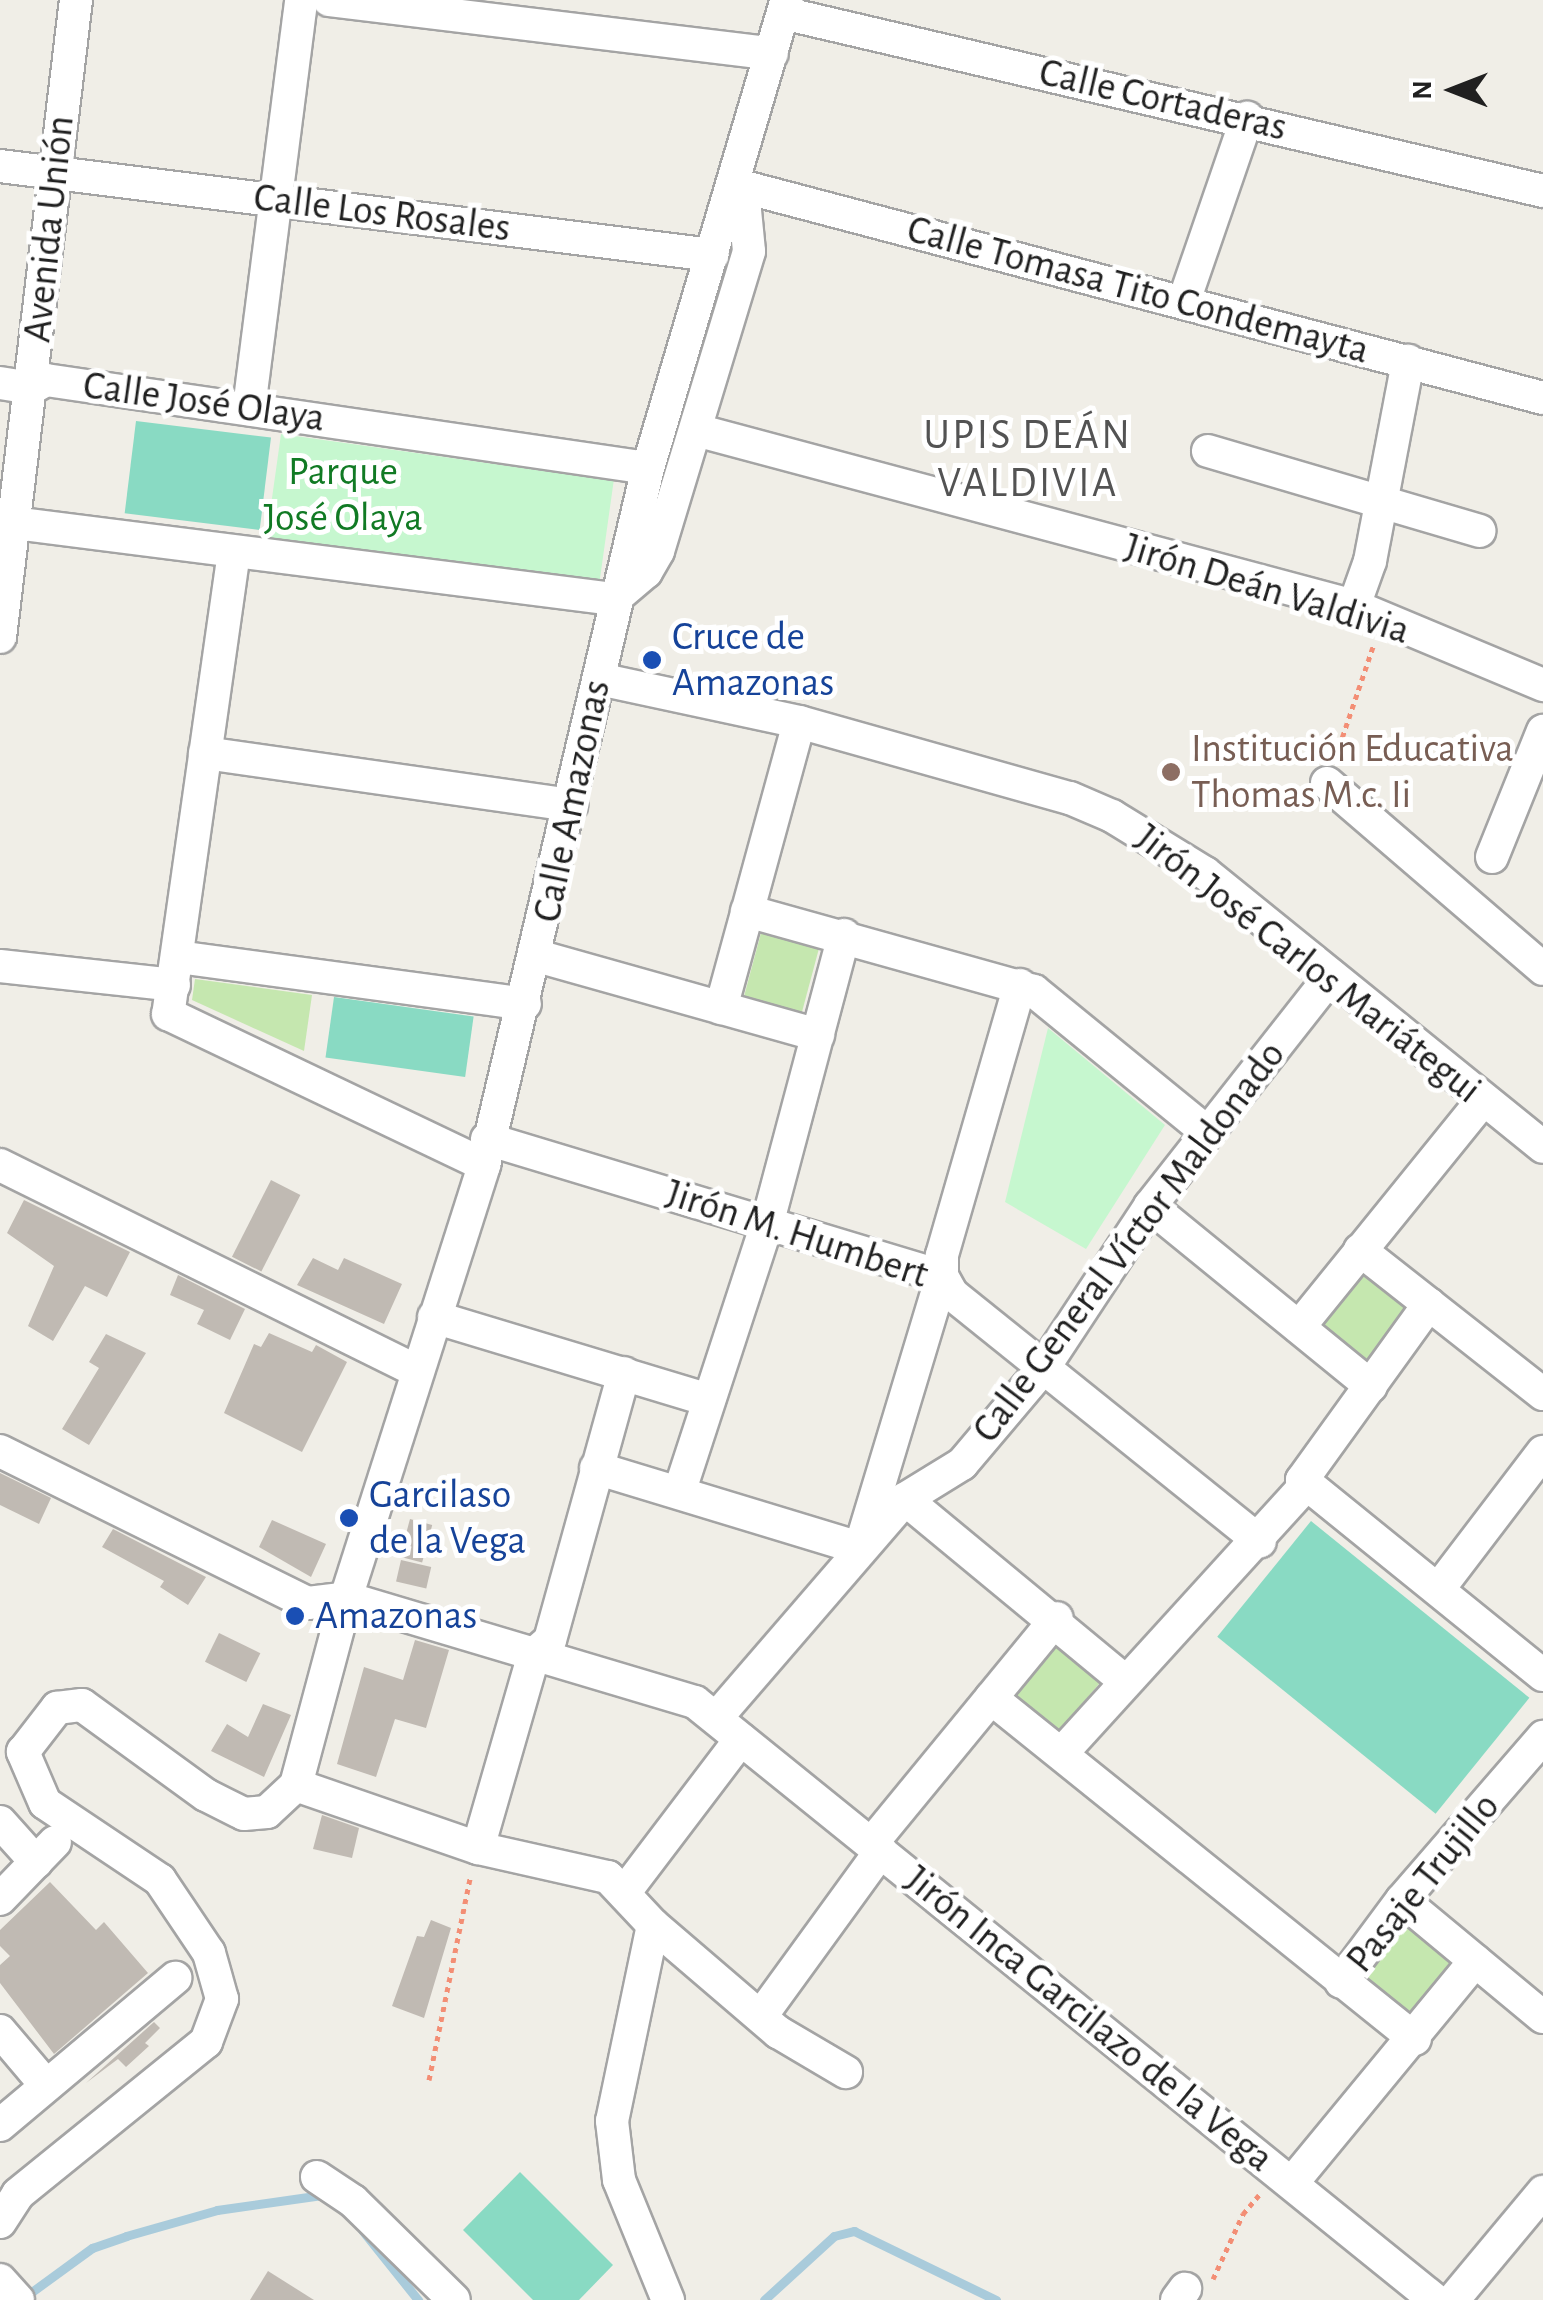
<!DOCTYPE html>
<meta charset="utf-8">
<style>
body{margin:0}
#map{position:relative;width:1543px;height:2300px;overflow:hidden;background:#f0eee7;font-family:"Alegreya Sans",sans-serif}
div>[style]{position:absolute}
.grass>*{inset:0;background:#c5e7af;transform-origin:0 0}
.park>*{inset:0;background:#c6f7cf;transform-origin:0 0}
.pitch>*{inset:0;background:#89dac3;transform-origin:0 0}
.stream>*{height:9px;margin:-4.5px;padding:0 4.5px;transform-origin:4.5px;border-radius:4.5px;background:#a9cbdb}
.building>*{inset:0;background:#c0bab3;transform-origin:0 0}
.path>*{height:5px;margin-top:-2.5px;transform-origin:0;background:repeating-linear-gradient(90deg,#f38e75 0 5px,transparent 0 10px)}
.roads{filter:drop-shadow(2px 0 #a4a4a4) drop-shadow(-2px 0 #a4a4a4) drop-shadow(0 2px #a4a4a4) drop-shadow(0 -2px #a4a4a4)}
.minor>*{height:32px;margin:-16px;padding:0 16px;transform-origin:16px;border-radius:16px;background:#fff}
.dots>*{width:28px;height:28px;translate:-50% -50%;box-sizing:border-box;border:5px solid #fff;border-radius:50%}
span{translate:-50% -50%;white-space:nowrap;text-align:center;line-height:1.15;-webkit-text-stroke:10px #fff;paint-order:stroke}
.street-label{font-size:40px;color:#202020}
.park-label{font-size:40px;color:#117a24}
.transit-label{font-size:40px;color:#164399}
.left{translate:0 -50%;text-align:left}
.education-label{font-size:40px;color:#785e54}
.neighbourhood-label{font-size:42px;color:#535353;letter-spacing:2.5px}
.north{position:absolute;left:1403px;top:40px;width:100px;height:100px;-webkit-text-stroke:8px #fff;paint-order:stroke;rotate:270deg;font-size:28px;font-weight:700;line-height:40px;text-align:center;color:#202020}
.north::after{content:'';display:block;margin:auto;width:35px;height:45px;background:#202020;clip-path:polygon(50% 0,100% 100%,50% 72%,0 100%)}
</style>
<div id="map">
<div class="grass">
<i style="left:761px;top:933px;width:60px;height:70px;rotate:15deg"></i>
<i style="clip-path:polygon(195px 979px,312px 995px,304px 1051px,192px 1000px)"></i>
<i style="left:1362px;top:1269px;width:63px;height:70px;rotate:39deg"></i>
<i style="left:1057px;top:1639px;width:61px;height:73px;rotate:40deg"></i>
<i style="left:1403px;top:1923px;width:63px;height:69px;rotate:41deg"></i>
</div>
<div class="park">
<i style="left:281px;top:434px;width:336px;height:104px;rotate:8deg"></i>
<i style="clip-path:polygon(1048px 1028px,1165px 1125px,1086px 1249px,1005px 1202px)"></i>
</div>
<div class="pitch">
<i style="left:136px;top:421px;width:136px;height:93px;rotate:7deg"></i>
<i style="left:334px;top:997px;width:141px;height:61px;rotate:8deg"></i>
<i style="left:1311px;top:1521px;width:281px;height:149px;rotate:39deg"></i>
<i style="clip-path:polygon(520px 2172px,613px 2265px,579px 2300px,533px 2300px,463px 2230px)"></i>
</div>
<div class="stream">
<i style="left:362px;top:2230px;width:90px;rotate:51.3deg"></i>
<i style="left:22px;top:2299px;width:87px;rotate:-36.1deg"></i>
<i style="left:92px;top:2248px;width:36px;rotate:-19deg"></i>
<i style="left:126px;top:2236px;width:95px;rotate:-15.9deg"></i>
<i style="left:217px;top:2210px;width:106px;rotate:-8.1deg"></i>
<i style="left:764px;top:2300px;width:95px;rotate:-42.4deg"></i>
<i style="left:834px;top:2236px;width:21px;rotate:-14deg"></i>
<i style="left:854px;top:2231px;width:158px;rotate:25.9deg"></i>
</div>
<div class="building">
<i style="left:271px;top:1180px;width:33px;height:86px;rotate:27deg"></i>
<i style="clip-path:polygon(24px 1200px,130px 1252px,107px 1297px,85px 1286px,53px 1341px,28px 1326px,54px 1266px,7px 1233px)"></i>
<i style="clip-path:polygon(313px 1258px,338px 1270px,344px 1258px,402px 1284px,384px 1324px,297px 1285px)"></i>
<i style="clip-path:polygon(178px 1275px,245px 1309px,230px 1340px,197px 1324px,204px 1310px,170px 1295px)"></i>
<i style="clip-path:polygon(269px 1333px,312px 1352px,316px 1345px,347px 1362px,302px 1452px,224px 1413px,254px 1344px,261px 1347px)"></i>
<i style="clip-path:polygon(106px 1334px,146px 1353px,89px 1445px,62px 1429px,99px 1368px,89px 1362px)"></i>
<i style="clip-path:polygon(0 1473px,51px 1498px,39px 1524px,0 1505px)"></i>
<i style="left:410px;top:1519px;width:23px;height:39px;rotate:15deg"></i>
<i style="clip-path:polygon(272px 1520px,326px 1544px,311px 1577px,259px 1547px)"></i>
<i style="clip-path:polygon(113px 1529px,206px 1577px,188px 1605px,160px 1587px,164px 1581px,102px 1547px)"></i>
<i style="left:401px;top:1560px;width:31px;height:22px;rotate:13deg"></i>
<i style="left:219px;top:1633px;width:46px;height:32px;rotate:26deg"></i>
<i style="clip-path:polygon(415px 1640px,449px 1650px,426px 1728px,395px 1719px,376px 1777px,337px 1764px,364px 1667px,403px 1680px)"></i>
<i style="clip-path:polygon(263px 1704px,291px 1715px,264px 1777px,211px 1751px,227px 1724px,248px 1737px)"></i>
<i style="clip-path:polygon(322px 1815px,359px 1828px,352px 1858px,313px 1849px)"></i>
<i style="clip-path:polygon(50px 1882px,96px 1930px,104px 1922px,148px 1973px,54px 2054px,0 1983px,0 1965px,10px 1956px,0 1946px,0 1930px)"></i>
<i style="clip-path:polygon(431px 1920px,451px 1928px,424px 2018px,392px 2006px,417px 1936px,424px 1937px)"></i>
<i style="clip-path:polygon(154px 2022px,160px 2028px,145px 2043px,149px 2046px,126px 2067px,118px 2059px,86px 2083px)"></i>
<i style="clip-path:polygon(268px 2271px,314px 2300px,250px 2300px)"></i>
</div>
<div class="path">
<i style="left:1336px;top:756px;width:118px;rotate:-71.3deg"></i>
<i style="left:429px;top:2080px;width:206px;rotate:-78.5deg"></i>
<i style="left:1213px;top:2279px;width:72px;rotate:-65.2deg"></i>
<i style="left:1243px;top:2214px;width:25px;rotate:-50deg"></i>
</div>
<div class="roads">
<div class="minor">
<i style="left:329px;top:0;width:446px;rotate:6.9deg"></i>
<i style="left:783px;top:13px;width:781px;rotate:13.18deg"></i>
<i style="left:0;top:166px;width:718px;rotate:7.13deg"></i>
<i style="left:733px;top:184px;width:838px;rotate:14.8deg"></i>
<i style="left:1184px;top:301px;width:194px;rotate:-71deg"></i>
<i style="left:0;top:383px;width:32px;rotate:9deg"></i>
<i style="left:32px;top:388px;width:16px;rotate:-30deg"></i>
<i style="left:46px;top:380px;width:608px;rotate:8.32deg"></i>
<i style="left:249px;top:408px;width:411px;rotate:-82.7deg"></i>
<i style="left:696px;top:430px;width:681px;rotate:14.97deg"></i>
<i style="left:1354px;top:606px;width:205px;rotate:22.7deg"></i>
<i style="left:1208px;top:451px;width:283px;rotate:16.4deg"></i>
<i style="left:14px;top:523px;width:605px;rotate:7.22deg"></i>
<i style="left:614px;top:599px;width:42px;rotate:-40.2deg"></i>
<i style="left:646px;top:572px;width:24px;rotate:-60deg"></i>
<i style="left:658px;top:551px;width:313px;rotate:-73.1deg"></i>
<i style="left:749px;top:251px;width:41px;rotate:-95.6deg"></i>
<i style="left:745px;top:210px;width:29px;rotate:-115deg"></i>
<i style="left:234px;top:552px;width:467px;rotate:98.1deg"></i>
<i style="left:168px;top:1014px;width:350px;rotate:25.5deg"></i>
<i style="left:1354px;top:606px;width:48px;rotate:-70.4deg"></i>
<i style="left:1370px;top:561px;width:204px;rotate:-79.2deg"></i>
<i style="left:0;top:637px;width:642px;rotate:-83.2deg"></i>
<i style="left:599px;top:679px;width:205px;rotate:12.1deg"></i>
<i style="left:799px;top:722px;width:281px;rotate:15.7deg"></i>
<i style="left:1070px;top:798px;width:46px;rotate:23.2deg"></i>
<i style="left:1112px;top:816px;width:109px;rotate:31.5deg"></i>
<i style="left:1205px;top:873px;width:435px;rotate:39deg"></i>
<i style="left:205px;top:753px;width:370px;rotate:8.1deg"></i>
<i style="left:1327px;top:783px;width:285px;rotate:40.7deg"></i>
<i style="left:1492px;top:857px;width:136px;rotate:-68deg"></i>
<i style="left:747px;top:911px;width:298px;rotate:15.6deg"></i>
<i style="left:1034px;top:991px;width:223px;rotate:39.2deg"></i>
<i style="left:537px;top:956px;width:292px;rotate:15.7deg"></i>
<i style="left:178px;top:957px;width:350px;rotate:7.7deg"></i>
<i style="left:0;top:966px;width:175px;rotate:6.2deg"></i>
<i style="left:721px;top:1008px;width:296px;rotate:-74.7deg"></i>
<i style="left:487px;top:1139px;width:475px;rotate:16.8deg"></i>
<i style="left:942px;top:1276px;width:21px;rotate:61deg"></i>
<i style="left:952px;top:1294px;width:395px;rotate:38.8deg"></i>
<i style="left:0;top:1165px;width:463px;rotate:26.3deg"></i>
<i style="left:1150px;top:1206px;width:285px;rotate:39.2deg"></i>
<i style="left:1360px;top:1250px;width:233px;rotate:38.2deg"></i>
<i style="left:1429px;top:1304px;width:217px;rotate:125.8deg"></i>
<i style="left:1302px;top:1480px;width:310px;rotate:39deg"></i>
<i style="left:434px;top:1317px;width:287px;rotate:16.8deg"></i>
<i style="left:1299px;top:1327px;width:292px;rotate:-51deg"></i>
<i style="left:0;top:1451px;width:343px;rotate:26.3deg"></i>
<i style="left:308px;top:1603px;width:38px;rotate:-7deg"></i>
<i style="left:596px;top:1468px;width:276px;rotate:16.9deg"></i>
<i style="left:860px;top:1548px;width:284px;rotate:-73.2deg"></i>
<i style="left:942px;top:1276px;width:21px;rotate:-90deg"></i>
<i style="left:942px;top:1255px;width:281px;rotate:-73.9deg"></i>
<i style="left:680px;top:1490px;width:283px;rotate:-71.9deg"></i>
<i style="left:768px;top:1221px;width:296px;rotate:-75.1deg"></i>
<i style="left:905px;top:1499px;width:284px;rotate:39.6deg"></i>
<i style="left:1440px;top:1587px;width:170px;rotate:-52.7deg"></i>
<i style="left:346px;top:1598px;width:364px;rotate:16.6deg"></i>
<i style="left:695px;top:1702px;width:951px;rotate:38.94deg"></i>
<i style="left:991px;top:1698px;width:544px;rotate:38.81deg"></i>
<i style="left:717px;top:1717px;width:288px;rotate:-49.2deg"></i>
<i style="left:905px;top:1499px;width:67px;rotate:-31.6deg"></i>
<i style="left:962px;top:1464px;width:127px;rotate:-49.8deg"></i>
<i style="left:1044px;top:1367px;width:193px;rotate:-56.6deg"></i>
<i style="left:1150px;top:1206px;width:293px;rotate:-51.8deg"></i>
<i style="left:1062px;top:1753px;width:364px;rotate:-47.7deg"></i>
<i style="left:296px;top:1785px;width:193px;rotate:19.1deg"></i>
<i style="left:478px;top:1848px;width:133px;rotate:12.6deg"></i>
<i style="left:608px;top:1877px;width:66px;rotate:46.8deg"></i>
<i style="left:653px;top:1925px;width:200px;rotate:101.8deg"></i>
<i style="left:612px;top:2121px;width:59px;rotate:83.2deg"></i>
<i style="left:619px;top:2180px;width:130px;rotate:67.8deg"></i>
<i style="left:0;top:1822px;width:54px;rotate:48deg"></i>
<i style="left:872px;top:1843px;width:291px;rotate:-50.6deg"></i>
<i style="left:478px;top:1848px;width:202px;rotate:-73.9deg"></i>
<i style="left:534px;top:1654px;width:21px;rotate:-41deg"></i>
<i style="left:550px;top:1640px;width:277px;rotate:-74.5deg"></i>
<i style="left:624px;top:1893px;width:193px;rotate:-52.8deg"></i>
<i style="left:0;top:1899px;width:79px;rotate:-46deg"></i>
<i style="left:1402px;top:1900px;width:183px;rotate:39.7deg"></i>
<i style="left:653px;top:1925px;width:165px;rotate:40.6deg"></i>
<i style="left:778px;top:2032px;width:79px;rotate:30.5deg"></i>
<i style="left:1341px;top:1982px;width:102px;rotate:-53.4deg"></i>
<i style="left:1402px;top:1900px;width:216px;rotate:-49.1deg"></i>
<i style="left:761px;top:2016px;width:204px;rotate:-54deg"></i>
<i style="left:0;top:2031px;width:70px;rotate:49.7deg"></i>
<i style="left:0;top:2125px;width:229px;rotate:-40deg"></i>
<i style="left:317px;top:2177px;width:43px;rotate:33.7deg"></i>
<i style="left:353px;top:2201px;width:141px;rotate:44.4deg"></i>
<i style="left:1292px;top:2183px;width:288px;rotate:-50.5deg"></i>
<i style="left:0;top:2222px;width:33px;rotate:-57deg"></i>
<i style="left:18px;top:2194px;width:242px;rotate:-39deg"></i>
<i style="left:206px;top:2042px;width:46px;rotate:-69.6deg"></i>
<i style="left:222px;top:1999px;width:48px;rotate:-105.8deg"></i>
<i style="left:209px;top:1953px;width:88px;rotate:-123.9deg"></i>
<i style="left:160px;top:1880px;width:138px;rotate:-146.2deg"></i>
<i style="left:45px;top:1803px;width:56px;rotate:-113.3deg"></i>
<i style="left:23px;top:1752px;width:56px;rotate:-52.3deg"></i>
<i style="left:57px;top:1708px;width:25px;rotate:-7deg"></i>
<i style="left:82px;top:1705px;width:153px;rotate:36deg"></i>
<i style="left:206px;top:1795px;width:42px;rotate:26.6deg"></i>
<i style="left:244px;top:1814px;width:23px;rotate:-5deg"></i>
<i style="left:267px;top:1812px;width:40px;rotate:-43deg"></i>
<i style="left:296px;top:1785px;width:194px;rotate:-75deg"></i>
<i style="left:346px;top:1598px;width:454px;rotate:-72.3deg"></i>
<i style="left:484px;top:1165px;width:716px;rotate:-76.76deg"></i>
<i style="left:648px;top:468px;width:488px;rotate:-73.5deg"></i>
<i style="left:0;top:2280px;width:27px;rotate:48deg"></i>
<i style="left:1177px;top:2300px;width:14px;rotate:-54deg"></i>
<i style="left:1453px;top:2300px;width:141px;rotate:-50.2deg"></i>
</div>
</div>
<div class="dots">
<i style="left:652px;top:660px;background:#1a4fb4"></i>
<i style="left:1171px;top:772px;background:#8d6e63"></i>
<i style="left:349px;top:1518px;background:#1a4fb4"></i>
<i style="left:295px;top:1616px;background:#1a4fb4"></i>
</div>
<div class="street-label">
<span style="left:1163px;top:100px;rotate:13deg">Calle Cortaderas</span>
<span style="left:382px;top:213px;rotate:7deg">Calle Los Rosales</span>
<span style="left:49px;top:229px;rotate:-84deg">Avenida Unión</span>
<span style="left:1138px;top:290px;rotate:15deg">Calle Tomasa Tito Condemayta</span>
<span style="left:204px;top:402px;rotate:8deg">Calle José Olaya</span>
<span style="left:1267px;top:589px;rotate:17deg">Jirón Deán Valdivia</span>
<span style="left:572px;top:801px;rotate:-78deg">Calle Amazonas</span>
<span style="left:1308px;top:964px;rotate:38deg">Jirón José Carlos Mariátegui</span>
<span style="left:797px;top:1234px;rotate:18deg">Jirón M. Humbert</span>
<span style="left:1129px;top:1242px;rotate:-53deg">Calle General Víctor Maldonado</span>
<span style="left:1423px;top:1883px;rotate:-51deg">Pasaje Trujillo</span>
<span style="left:1089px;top:2019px;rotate:39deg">Jirón Inca Garcilazo de la Vega</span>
</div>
<div class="park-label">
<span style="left:343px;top:495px">Parque<br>José Olaya</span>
</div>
<div class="transit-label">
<span class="left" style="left:672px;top:660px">Cruce de<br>Amazonas</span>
<span class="left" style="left:369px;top:1518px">Garcilaso<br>de la Vega</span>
<span class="left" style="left:315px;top:1616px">Amazonas</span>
</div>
<div class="education-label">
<span class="left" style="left:1191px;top:772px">Institución Educativa<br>Thomas M.c. Ii</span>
</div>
<div class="neighbourhood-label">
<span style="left:1028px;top:459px">UPIS DEÁN<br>VALDIVIA</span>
</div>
<div class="north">N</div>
</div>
